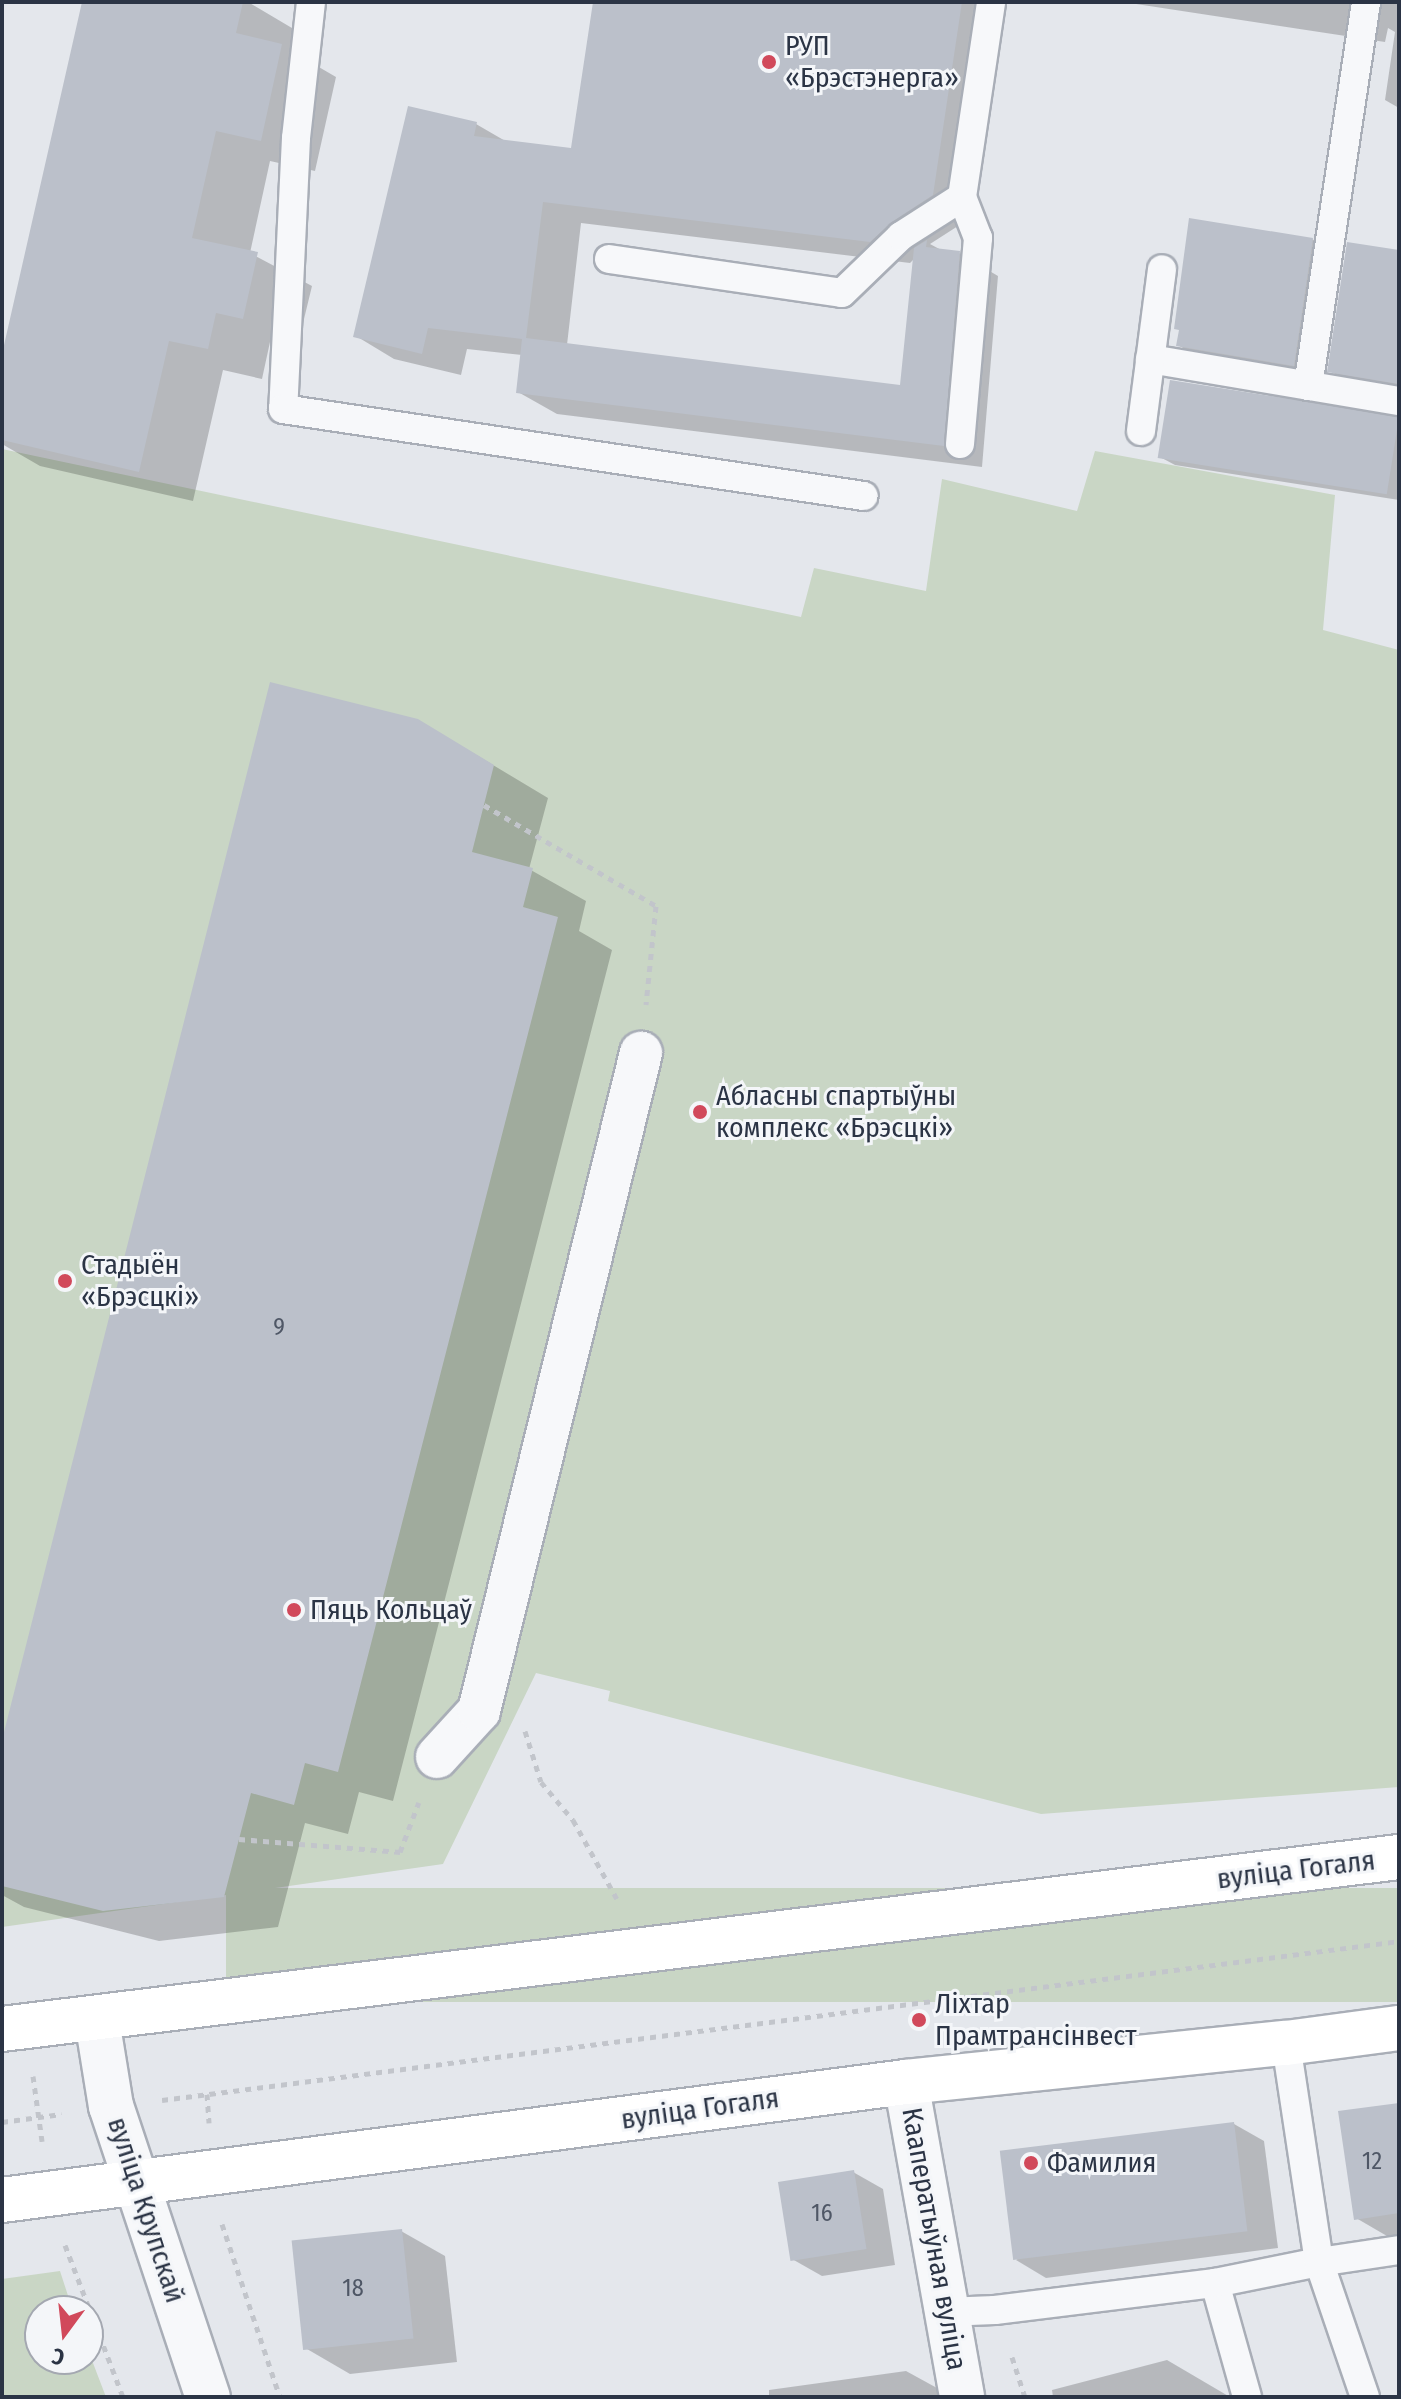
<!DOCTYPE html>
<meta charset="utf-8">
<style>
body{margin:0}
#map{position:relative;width:1401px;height:2399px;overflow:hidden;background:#e4e7ec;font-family:"Fira Sans Condensed",sans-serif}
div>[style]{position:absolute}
.green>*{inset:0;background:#c9d6c5;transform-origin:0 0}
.shadow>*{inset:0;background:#0003}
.building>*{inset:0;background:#bbc0ca;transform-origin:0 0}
.path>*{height:5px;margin-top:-2.5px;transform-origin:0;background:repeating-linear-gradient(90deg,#c2c5cb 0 6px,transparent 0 12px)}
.roads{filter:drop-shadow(2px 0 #a9aeb7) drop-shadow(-2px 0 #a9aeb7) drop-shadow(0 2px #a9aeb7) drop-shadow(0 -2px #a9aeb7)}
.service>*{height:28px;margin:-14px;padding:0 14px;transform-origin:14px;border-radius:14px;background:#f7f8fa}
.pedestrian>*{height:42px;margin:-21px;padding:0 21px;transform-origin:21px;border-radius:21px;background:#f7f8fa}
.minor>*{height:44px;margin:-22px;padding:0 22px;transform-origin:22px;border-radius:22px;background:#f7f8fa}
.secondary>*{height:44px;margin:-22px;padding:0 22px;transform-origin:22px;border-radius:22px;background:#fff}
.dots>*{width:22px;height:22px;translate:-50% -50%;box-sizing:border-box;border:4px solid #f4f6f9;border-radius:50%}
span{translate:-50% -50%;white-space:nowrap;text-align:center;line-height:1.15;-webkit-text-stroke:6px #f4f6f9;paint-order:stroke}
.number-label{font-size:24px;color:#4f5766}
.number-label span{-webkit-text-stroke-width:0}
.poi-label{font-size:28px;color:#2b3445}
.left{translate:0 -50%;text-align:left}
.street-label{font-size:28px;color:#2b3445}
.frame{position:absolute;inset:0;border:4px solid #2b3445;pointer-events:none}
.north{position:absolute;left:24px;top:2295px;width:80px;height:80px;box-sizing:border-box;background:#f4f6f9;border:2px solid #a4a8b1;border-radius:50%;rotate:195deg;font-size:22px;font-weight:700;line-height:32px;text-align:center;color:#2b3445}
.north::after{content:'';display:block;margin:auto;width:28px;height:36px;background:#d1495b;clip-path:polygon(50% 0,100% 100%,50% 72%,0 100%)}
</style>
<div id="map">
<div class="green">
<i style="clip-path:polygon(2px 449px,801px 617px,814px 568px,926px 591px,942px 479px,1077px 511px,1095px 451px,1335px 495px,1323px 630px,1399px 650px,1399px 1787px,1041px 1814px,608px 1701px,610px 1691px,536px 1673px,443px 1864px,2px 1927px)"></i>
<i style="left:1399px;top:1888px;width:114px;height:1173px;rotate:90deg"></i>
<i style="clip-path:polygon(60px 2271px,73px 2311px,40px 2311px,40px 2359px,88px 2359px,88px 2350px,106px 2397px,2px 2397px,2px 2279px)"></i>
</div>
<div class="shadow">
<i style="clip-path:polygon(84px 2px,248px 2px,297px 31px,293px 52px,336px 77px,315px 171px,270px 161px,250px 253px,312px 286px,297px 348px,270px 342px,262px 379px,223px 370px,193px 501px,40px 466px,2px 444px,2px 363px)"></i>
<i style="clip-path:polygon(evenodd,595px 2px,1004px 2px,972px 217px,930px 244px,943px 251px,959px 253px,998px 276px,982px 467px,557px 414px,518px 392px,522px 355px,467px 349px,461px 375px,394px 359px,356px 336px,476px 124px,507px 142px,573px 150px,595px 2px,581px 223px,910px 263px,915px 258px,901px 387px,567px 345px,581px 223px)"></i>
<i style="clip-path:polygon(1123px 2px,1399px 2px,1399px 108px,1385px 100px,1395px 32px,1388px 28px,1385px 42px)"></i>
<i style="clip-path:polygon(1310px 238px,1325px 246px,1309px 373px,1193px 354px,1178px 345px)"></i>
<i style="clip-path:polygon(1399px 252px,1399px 390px,1344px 379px,1330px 371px)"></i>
<i style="clip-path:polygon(1172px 382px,1399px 418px,1399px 500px,1175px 465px,1160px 457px)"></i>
<i style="clip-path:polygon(473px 753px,548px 798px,529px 869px,586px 901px,579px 931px,612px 950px,393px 1801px,359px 1792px,348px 1834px,305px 1823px,278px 1927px,159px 1941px,24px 1907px,2px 1895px,2px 1748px)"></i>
<i style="clip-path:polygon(1399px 2105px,1399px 2243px,1356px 2218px)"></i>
<i style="clip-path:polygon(1234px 2124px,1264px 2141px,1278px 2248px,1046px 2278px,1016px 2260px)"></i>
<i style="clip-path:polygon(853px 2172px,883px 2189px,895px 2265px,822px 2276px,792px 2259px)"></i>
<i style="clip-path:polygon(401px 2231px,445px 2256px,457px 2362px,350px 2374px,307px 2349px)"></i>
<i style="clip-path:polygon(1167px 2360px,1230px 2397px,1053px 2397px,1052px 2390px)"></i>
<i style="clip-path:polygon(906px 2371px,937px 2388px,938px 2397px,769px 2397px,769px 2390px)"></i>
</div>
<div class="building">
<i style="clip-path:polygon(82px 2px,243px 2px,236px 33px,282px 44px,261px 141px,216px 131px,192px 238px,258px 252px,243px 319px,216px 313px,208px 349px,169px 341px,139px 472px,2px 440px,2px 354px)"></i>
<i style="clip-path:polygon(593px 2px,962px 2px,933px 195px,892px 222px,870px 242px,543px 202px,526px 338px,900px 385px,914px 248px,927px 240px,926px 247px,960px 251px,944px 446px,516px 393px,522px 339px,428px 328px,422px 354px,353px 337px,408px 106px,477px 122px,474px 136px,571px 148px)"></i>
<i style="clip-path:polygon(1189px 218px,1313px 238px,1294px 366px,1176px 346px,1179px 330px,1174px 329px)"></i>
<i style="clip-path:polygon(1347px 242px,1399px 250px,1399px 384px,1327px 372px)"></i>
<i style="left:1170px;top:380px;width:232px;height:79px;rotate:9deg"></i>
<i style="clip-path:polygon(270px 682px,418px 719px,494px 765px,472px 852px,533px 868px,523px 907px,558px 917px,338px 1772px,305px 1763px,294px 1805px,251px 1793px,224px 1897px,103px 1911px,2px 1886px,2px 1740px)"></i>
<i style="clip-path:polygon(1399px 2103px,1399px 2213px,1354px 2220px,1338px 2111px)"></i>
<i style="left:1234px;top:2122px;width:110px;height:236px;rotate:83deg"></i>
<i style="left:854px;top:2170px;width:80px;height:77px;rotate:81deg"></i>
<i style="left:402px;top:2229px;width:110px;height:111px;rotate:84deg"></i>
</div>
<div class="path">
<i style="left:484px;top:805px;width:199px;rotate:30.4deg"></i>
<i style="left:656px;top:906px;width:99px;rotate:95.8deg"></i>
<i style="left:525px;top:1731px;width:53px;rotate:72.6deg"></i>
<i style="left:541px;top:1782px;width:50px;rotate:49.9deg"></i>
<i style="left:573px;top:1820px;width:90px;rotate:60.9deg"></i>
<i style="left:239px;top:1839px;width:162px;rotate:4.6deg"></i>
<i style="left:400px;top:1852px;width:53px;rotate:-69.2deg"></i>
<i style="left:33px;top:2076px;width:66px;rotate:82.1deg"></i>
<i style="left:207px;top:2094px;width:29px;rotate:86deg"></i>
<i style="left:162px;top:2100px;width:1247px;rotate:-7.32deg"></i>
<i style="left:2px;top:2122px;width:60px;rotate:-7.7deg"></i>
<i style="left:222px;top:2224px;width:182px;rotate:71.5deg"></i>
<i style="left:65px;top:2245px;width:163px;rotate:69.1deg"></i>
<i style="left:1012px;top:2357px;width:42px;rotate:72deg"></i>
</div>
<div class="roads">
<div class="service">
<i style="left:311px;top:2px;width:137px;rotate:96.3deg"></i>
<i style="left:296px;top:138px;width:271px;rotate:92.7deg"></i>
<i style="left:283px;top:409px;width:587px;rotate:8.52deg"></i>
<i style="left:609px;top:259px;width:235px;rotate:8.3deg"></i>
<i style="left:842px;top:293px;width:82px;rotate:-44deg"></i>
<i style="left:901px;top:236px;width:72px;rotate:-32.6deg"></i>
<i style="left:1150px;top:359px;width:253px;rotate:9.6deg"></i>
<i style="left:1308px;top:386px;width:388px;rotate:-81.4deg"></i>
<i style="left:1141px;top:431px;width:163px;rotate:-82.6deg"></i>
<i style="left:960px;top:444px;width:207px;rotate:-85deg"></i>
<i style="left:978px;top:238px;width:44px;rotate:-111.3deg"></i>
<i style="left:962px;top:197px;width:197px;rotate:-81.5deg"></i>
<i style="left:1215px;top:2283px;width:118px;rotate:74.3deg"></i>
<i style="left:944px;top:2312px;width:51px;rotate:-2.2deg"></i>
<i style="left:995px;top:2310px;width:222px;rotate:-7deg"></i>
<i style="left:1215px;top:2283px;width:106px;rotate:-11.4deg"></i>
<i style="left:1319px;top:2262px;width:221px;rotate:-98.6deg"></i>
<i style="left:1365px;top:2397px;width:143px;rotate:-108.8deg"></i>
<i style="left:1319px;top:2262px;width:81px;rotate:-8.5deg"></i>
</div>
<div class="pedestrian">
<i style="left:437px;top:1757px;width:62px;rotate:-47.6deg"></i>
<i style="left:479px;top:1711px;width:678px;rotate:-76.17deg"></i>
</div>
<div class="minor">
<i style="left:97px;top:2020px;width:87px;rotate:80.8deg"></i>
<i style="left:111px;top:2106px;width:307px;rotate:71.6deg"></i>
<i style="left:906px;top:2082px;width:320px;rotate:79.9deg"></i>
</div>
<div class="secondary">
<i style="left:2px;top:2029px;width:1408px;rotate:-7.02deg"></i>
<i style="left:2px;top:2200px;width:912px;rotate:-7.44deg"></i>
<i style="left:906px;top:2082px;width:382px;rotate:-5.9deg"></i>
<i style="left:1286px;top:2043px;width:114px;rotate:-7.6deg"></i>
</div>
</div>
<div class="dots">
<i style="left:769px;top:62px;background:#d1495b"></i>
<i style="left:700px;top:1112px;background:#d1495b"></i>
<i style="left:65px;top:1281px;background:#d1495b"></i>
<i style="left:294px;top:1610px;background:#d1495b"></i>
<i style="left:919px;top:2020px;background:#d1495b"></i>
<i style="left:1031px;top:2163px;background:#d1495b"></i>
</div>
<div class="number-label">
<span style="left:279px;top:1328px">9</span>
<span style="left:1372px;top:2162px">12</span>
<span style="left:822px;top:2214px">16</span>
<span style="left:353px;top:2289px">18</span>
</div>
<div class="poi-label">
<span class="left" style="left:785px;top:62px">РУП<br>«Брэстэнерга»</span>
<span class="left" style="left:716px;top:1112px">Абласны спартыўны<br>комплекс «Брэсцкі»</span>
<span class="left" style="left:81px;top:1281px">Стадыён<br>«Брэсцкі»</span>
<span class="left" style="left:310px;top:1610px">Пяць Кольцаў</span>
<span class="left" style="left:935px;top:2020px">Ліхтар<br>Прамтрансінвест</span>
<span class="left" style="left:1047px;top:2163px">Фамилия</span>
</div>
<div class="street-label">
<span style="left:1296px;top:1870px;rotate:-7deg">вуліца Гогаля</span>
<span style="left:700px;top:2109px;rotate:-8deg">вуліца Гогаля</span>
<span style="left:146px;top:2210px;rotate:72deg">вуліца Крупскай</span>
<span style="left:934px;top:2239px;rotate:80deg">Кааператыўная вуліца</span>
</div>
<div class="frame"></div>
<div class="north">С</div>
</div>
